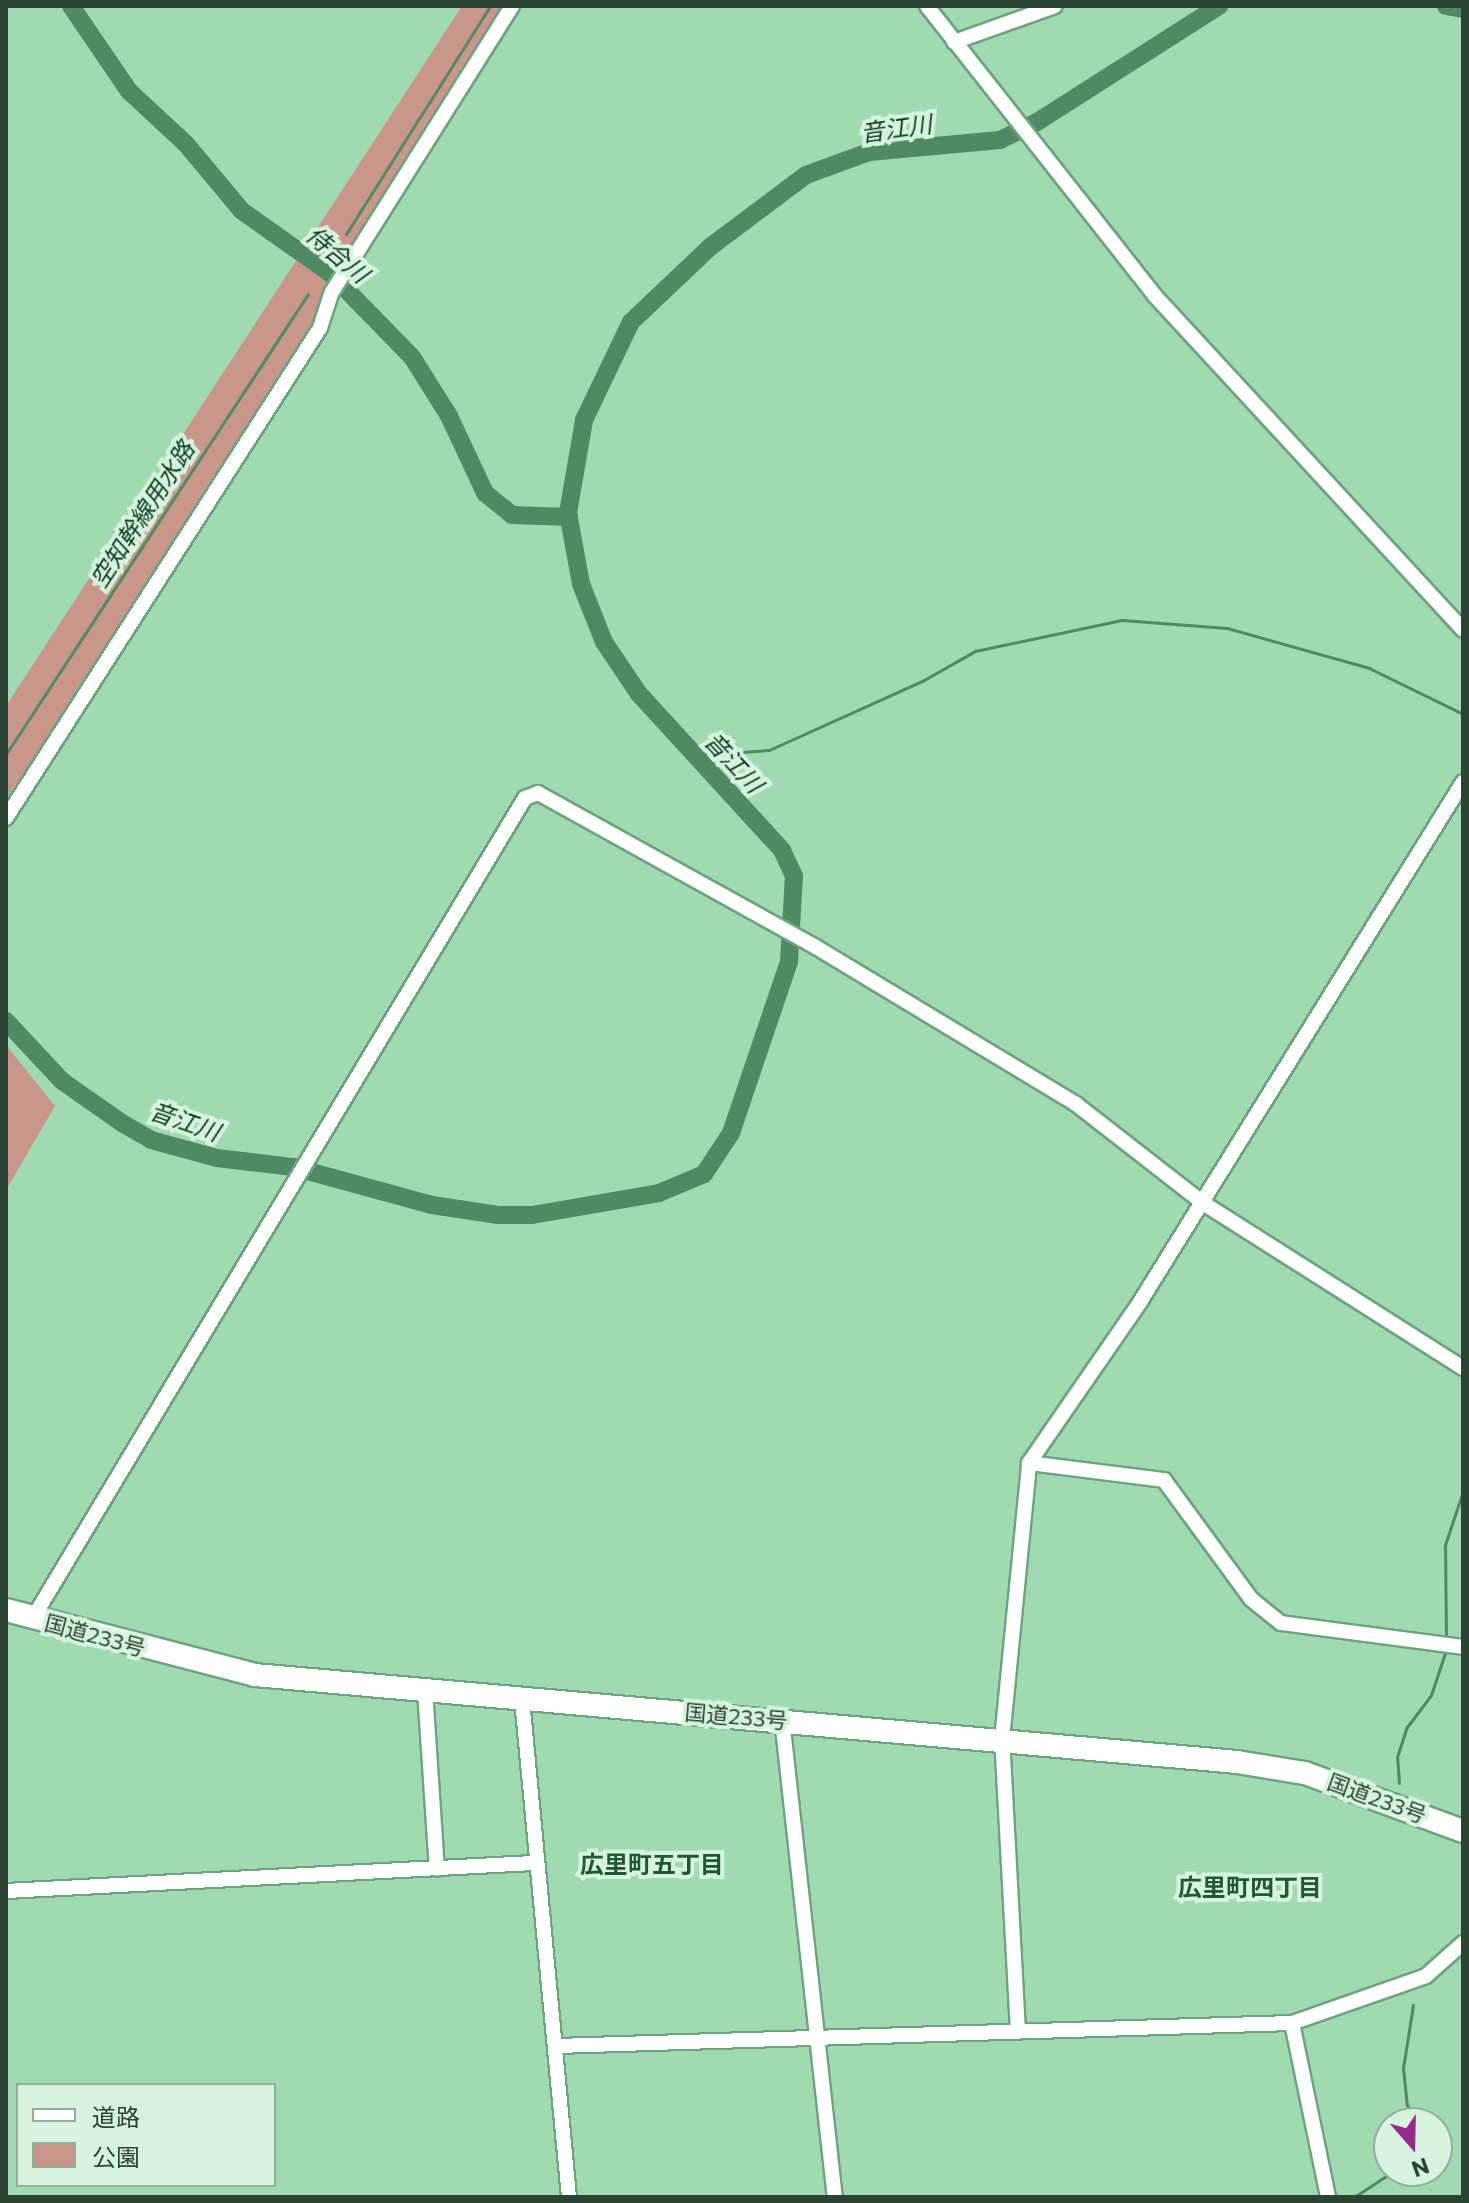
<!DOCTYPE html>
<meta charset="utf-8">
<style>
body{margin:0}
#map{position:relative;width:1469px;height:2203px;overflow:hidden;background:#a0dab1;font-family:Commissioner,"Noto Sans JP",sans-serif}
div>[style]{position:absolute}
.green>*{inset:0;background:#cb968a}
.stream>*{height:3px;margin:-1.5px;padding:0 1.5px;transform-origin:1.5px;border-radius:1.5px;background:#4e8a62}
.river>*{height:18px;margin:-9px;padding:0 9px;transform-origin:9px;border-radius:9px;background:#4e8a62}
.roads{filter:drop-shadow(2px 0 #6ca47d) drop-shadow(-2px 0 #6ca47d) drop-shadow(0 2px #6ca47d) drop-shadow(0 -2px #6ca47d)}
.minor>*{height:14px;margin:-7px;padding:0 7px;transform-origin:7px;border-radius:7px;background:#fff}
.highway>*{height:22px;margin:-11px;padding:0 11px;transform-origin:11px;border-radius:11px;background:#fff}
span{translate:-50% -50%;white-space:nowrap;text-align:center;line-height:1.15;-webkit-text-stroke:8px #d6f3de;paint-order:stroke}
.street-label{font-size:22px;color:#2b4332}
.water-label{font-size:24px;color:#0c3c20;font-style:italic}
.neighbourhood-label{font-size:24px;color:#205835;font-weight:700}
.frame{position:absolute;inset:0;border:8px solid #2b4332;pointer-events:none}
.legend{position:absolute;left:16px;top:2083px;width:260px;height:104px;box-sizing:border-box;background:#d6f3de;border:2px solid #92ad99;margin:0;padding:10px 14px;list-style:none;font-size:24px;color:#2b4332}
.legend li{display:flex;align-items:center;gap:16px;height:40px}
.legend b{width:40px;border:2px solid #92ad99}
.north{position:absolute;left:1373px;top:2107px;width:80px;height:80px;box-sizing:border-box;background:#d6f3de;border:2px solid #92ad99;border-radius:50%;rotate:160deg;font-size:22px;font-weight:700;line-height:32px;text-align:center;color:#2b4332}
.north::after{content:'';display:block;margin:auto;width:28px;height:36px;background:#982a8b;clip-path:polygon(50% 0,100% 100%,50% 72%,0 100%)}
</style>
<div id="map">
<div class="green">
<i style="clip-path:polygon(462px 6px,512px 6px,159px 580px,6px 798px,6px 706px)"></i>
<i style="clip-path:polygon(6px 1045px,55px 1106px,6px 1190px)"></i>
</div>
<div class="stream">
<i style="left:346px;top:234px;width:270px;rotate:-57.7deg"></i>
<i style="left:6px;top:754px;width:550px;rotate:-56.71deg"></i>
<i style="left:696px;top:755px;width:73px;rotate:-3.9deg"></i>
<i style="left:769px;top:750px;width:170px;rotate:-24.3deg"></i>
<i style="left:924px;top:680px;width:59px;rotate:-29.6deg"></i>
<i style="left:975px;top:651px;width:150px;rotate:-11.9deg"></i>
<i style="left:1122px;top:620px;width:105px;rotate:4.4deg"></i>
<i style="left:1227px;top:628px;width:148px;rotate:15.7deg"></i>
<i style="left:1369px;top:668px;width:105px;rotate:26.1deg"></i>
<i style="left:1446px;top:1637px;width:92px;rotate:-90.6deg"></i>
<i style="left:1445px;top:1545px;width:57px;rotate:-71.6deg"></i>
<i style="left:1399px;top:1783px;width:26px;rotate:-94deg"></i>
<i style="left:1397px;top:1757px;width:32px;rotate:-72deg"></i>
<i style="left:1407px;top:1727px;width:40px;rotate:-53deg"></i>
<i style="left:1431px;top:1695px;width:44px;rotate:-71.6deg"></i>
<i style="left:1413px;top:2005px;width:64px;rotate:99deg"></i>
<i style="left:1403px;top:2068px;width:37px;rotate:84deg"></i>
<i style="left:1407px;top:2105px;width:21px;rotate:59deg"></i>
<i style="left:1354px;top:2197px;width:48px;rotate:-33deg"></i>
</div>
<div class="river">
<i style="left:71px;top:6px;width:103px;rotate:55.7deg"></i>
<i style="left:129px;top:91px;width:78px;rotate:42.9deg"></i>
<i style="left:186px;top:144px;width:87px;rotate:50.1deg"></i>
<i style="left:242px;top:211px;width:108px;rotate:35.2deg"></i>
<i style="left:330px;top:273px;width:117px;rotate:45.7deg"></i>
<i style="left:412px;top:357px;width:70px;rotate:57.9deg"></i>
<i style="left:449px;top:416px;width:85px;rotate:64.9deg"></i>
<i style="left:485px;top:493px;width:35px;rotate:39deg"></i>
<i style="left:512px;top:515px;width:57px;rotate:2deg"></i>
<i style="left:1446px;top:6px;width:17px;rotate:10deg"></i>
<i style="left:6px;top:1021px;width:82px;rotate:47deg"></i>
<i style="left:62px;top:1081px;width:73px;rotate:35deg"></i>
<i style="left:122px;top:1123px;width:34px;rotate:30deg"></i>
<i style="left:151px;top:1140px;width:68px;rotate:15.3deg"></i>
<i style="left:217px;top:1158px;width:77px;rotate:6.8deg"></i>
<i style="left:293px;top:1167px;width:144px;rotate:15.3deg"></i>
<i style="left:432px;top:1205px;width:67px;rotate:8.6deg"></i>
<i style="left:498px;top:1215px;width:34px"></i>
<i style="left:532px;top:1215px;width:129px;rotate:-9.8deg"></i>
<i style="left:659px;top:1193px;width:49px;rotate:-22.9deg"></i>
<i style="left:704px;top:1174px;width:49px;rotate:-56.6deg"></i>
<i style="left:731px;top:1133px;width:181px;rotate:-71.3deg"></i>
<i style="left:789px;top:962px;width:86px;rotate:-86.7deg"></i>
<i style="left:794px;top:876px;width:29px;rotate:-115deg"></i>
<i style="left:782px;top:850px;width:212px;rotate:-132.5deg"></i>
<i style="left:639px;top:694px;width:63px;rotate:-123.9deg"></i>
<i style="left:604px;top:642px;width:62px;rotate:-111.6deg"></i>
<i style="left:581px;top:584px;width:72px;rotate:-100.4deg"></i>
<i style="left:568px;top:513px;width:94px;rotate:-80.2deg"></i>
<i style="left:584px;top:420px;width:109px;rotate:-64.4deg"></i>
<i style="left:631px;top:322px;width:109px;rotate:-43.5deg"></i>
<i style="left:710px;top:247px;width:120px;rotate:-36.9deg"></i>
<i style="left:806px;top:175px;width:67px;rotate:-20.1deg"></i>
<i style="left:869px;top:152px;width:132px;rotate:-5.2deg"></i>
<i style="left:1000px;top:140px;width:41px;rotate:-25.9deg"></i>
<i style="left:1037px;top:122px;width:216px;rotate:-32.5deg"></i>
</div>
<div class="roads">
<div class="minor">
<i style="left:927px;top:6px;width:369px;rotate:51.8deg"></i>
<i style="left:1155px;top:296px;width:454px;rotate:47.3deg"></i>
<i style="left:954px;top:42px;width:107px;rotate:-19.6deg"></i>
<i style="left:6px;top:818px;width:582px;rotate:-57.35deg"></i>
<i style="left:320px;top:328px;width:38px;rotate:-72deg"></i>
<i style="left:332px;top:292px;width:338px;rotate:-57.8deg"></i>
<i style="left:1029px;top:1463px;width:136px;rotate:7.2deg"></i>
<i style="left:1164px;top:1480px;width:147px;rotate:53.8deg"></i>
<i style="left:1251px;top:1599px;width:38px;rotate:39deg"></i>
<i style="left:1281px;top:1623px;width:184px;rotate:7.5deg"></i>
<i style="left:33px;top:1618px;width:956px;rotate:-59.04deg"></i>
<i style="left:525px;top:798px;width:14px;rotate:-21deg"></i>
<i style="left:538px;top:793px;width:318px;rotate:29deg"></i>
<i style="left:816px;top:947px;width:304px;rotate:31.1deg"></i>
<i style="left:1076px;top:1104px;width:161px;rotate:37.9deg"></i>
<i style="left:1203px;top:1203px;width:308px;rotate:32.4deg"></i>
<i style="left:425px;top:1690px;width:179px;rotate:86.2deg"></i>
<i style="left:522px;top:1699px;width:500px;rotate:84.61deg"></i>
<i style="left:782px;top:1719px;width:481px;rotate:83.7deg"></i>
<i style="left:6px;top:1891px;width:529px;rotate:-3.04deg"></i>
<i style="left:1292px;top:2023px;width:178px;rotate:78.3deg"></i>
<i style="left:1018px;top:2032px;width:292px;rotate:-93.1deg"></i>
<i style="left:1002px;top:1740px;width:278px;rotate:-84.4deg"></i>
<i style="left:1029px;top:1463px;width:196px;rotate:-55.4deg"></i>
<i style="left:1140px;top:1302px;width:612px;rotate:-58.15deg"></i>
<i style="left:556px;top:2046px;width:736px;rotate:-1.79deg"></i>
<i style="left:1292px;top:2023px;width:142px;rotate:-19.3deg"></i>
<i style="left:1426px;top:1976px;width:50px;rotate:-41.7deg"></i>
</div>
<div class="highway">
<i style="left:6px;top:1610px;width:257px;rotate:14.6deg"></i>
<i style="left:255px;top:1675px;width:986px;rotate:5.06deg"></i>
<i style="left:1237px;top:1762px;width:69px;rotate:9.2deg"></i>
<i style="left:1305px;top:1773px;width:168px;rotate:20.2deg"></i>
</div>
</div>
<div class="street-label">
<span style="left:95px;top:1635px;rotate:15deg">国道233号</span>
<span style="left:736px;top:1716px;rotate:5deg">国道233号</span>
<span style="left:1377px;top:1798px;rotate:20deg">国道233号</span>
</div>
<div class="water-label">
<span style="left:896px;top:128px;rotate:-8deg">音江川</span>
<span style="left:338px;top:254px;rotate:40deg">侍合川</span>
<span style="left:142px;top:514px;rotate:-57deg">空知幹線用水路</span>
<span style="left:734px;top:762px;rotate:47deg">音江川</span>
<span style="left:185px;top:1121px;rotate:19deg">音江川</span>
</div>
<div class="neighbourhood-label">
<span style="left:652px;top:1864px">広里町五丁目</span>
<span style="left:1250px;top:1887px">広里町四丁目</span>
</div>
<div class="frame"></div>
<ul class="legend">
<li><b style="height:10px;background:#fff"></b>道路</li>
<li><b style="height:22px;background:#cb968a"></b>公園</li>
</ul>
<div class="north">N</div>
</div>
